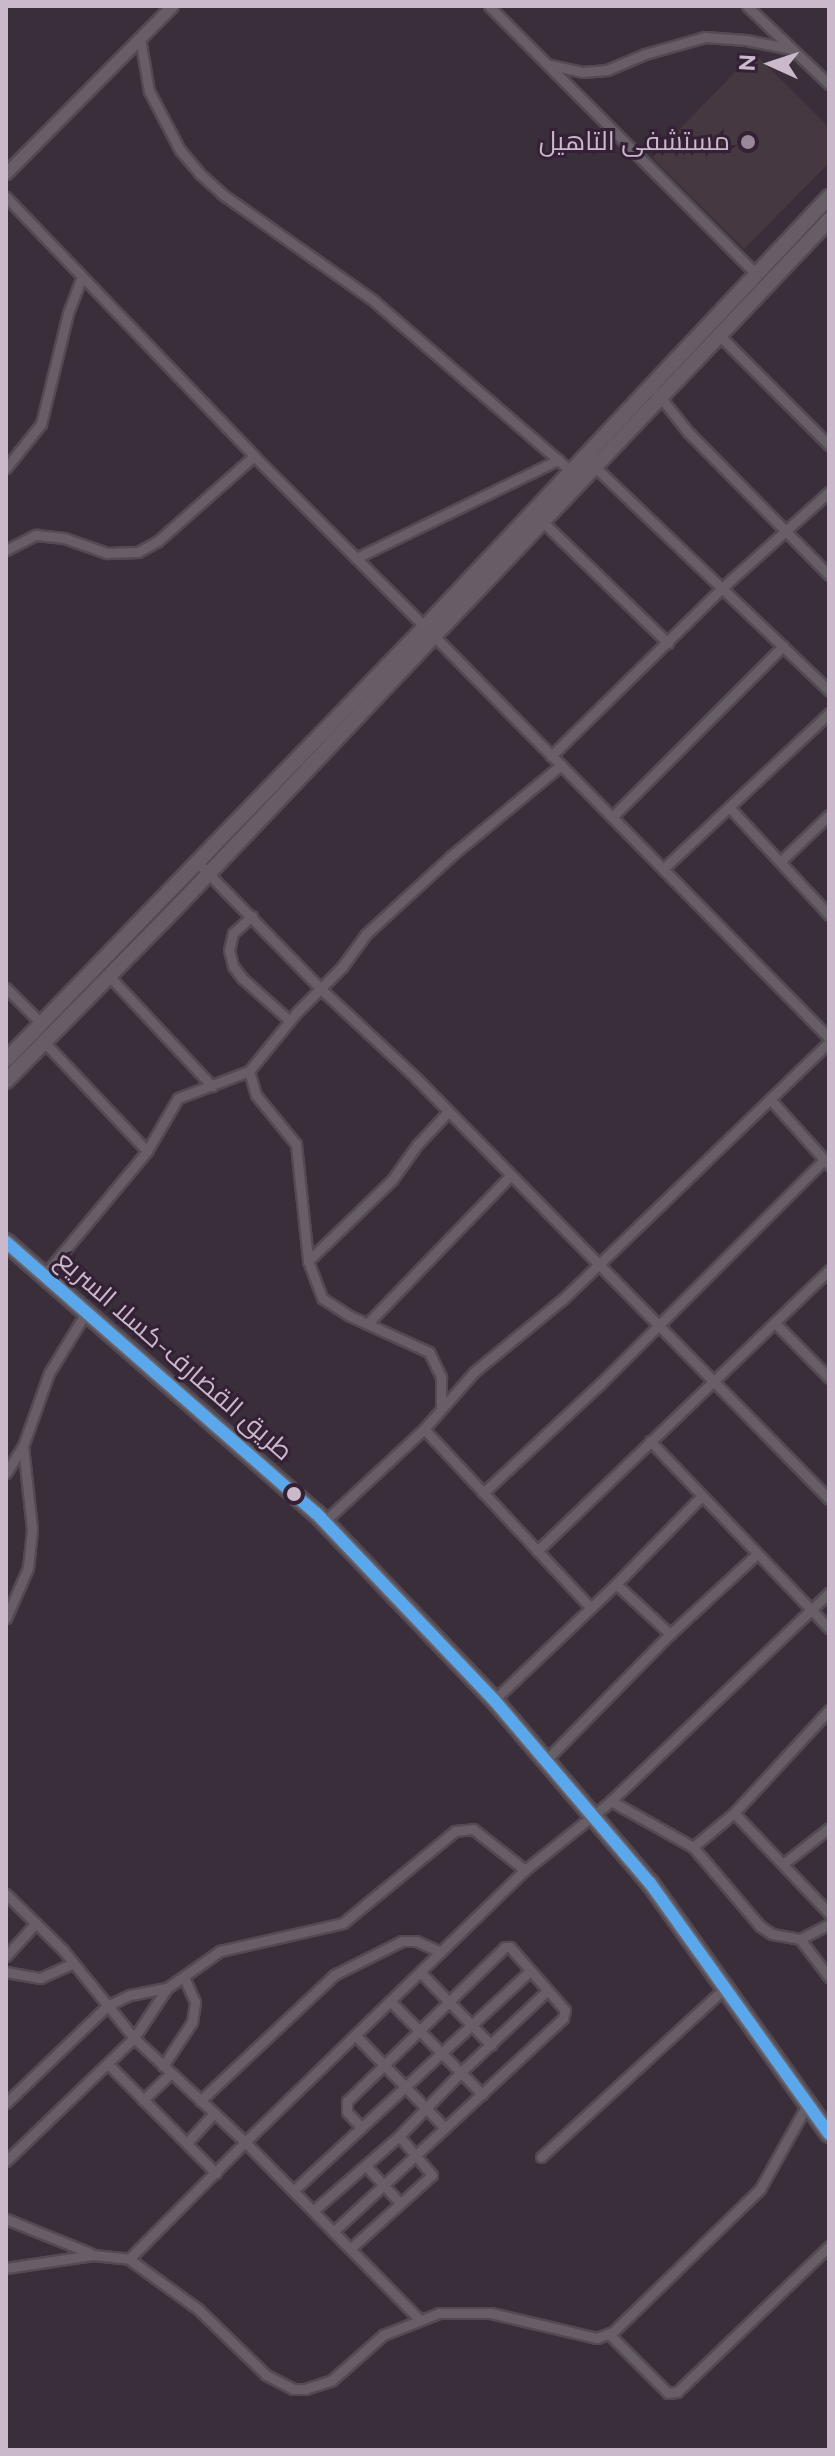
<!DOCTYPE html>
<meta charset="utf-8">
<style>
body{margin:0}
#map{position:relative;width:835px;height:2456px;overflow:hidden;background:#3a2e3b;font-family:Raleway,Cairo,sans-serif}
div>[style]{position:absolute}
.medical>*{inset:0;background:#463841}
.roads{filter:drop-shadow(2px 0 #534a53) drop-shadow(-2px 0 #534a53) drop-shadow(0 2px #534a53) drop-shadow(0 -2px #534a53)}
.minor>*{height:9px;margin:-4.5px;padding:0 4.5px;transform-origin:4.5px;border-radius:4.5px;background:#685e68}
.tertiary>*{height:11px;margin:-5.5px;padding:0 5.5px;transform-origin:5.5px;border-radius:5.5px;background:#685e68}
.secondary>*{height:14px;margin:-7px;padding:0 7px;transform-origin:7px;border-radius:7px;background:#675d67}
.trunk>*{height:16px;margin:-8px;padding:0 8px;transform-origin:8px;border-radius:8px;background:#696269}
.bus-1>*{height:12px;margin:-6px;padding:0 6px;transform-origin:6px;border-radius:6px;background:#5aa8eb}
.dots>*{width:22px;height:22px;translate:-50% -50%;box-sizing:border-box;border:4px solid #342135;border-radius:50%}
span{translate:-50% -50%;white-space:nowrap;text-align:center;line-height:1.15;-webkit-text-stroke:6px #342135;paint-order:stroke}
.poi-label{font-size:26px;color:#cab9ca}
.right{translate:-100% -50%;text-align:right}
.street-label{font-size:26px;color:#cab9ca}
.frame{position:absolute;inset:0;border:8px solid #cab9ca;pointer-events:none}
.north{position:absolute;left:731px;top:24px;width:80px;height:80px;-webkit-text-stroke:6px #342135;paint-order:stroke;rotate:273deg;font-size:22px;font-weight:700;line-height:32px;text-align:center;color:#cab9ca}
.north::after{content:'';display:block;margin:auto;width:28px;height:36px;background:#cab9ca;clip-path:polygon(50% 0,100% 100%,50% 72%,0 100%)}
</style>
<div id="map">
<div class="medical">
<i style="clip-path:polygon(754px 53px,829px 128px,829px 163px,744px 249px,652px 157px)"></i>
</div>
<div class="roads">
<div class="minor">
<i style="left:489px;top:6px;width:378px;rotate:45.1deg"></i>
<i style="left:747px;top:6px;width:113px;rotate:43.6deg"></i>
<i style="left:140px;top:38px;width:54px;rotate:80.4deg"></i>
<i style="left:149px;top:91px;width:67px;rotate:62.3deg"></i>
<i style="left:180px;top:150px;width:30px;rotate:50deg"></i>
<i style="left:199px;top:173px;width:31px;rotate:42deg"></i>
<i style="left:222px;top:194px;width:186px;rotate:35.1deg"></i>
<i style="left:374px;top:301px;width:263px;rotate:40.8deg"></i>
<i style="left:550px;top:65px;width:34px;rotate:12deg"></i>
<i style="left:583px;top:72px;width:24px;rotate:-5deg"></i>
<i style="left:607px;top:70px;width:41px;rotate:-22.8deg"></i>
<i style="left:645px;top:54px;width:62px;rotate:-15.8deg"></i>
<i style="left:705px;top:37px;width:41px;rotate:4.2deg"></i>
<i style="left:746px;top:40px;width:46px;rotate:11.3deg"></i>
<i style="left:6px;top:197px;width:359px;rotate:46.2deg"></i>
<i style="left:254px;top:456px;width:242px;rotate:45deg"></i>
<i style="left:719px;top:335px;width:156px;rotate:45deg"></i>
<i style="left:658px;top:394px;width:48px;rotate:51.7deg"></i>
<i style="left:688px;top:432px;width:201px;rotate:45.4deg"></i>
<i style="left:595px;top:467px;width:324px;rotate:43.7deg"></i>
<i style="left:6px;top:468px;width:56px;rotate:-51.5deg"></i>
<i style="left:41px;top:424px;width:114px;rotate:-76.3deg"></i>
<i style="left:68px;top:313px;width:36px;rotate:-69deg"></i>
<i style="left:543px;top:522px;width:174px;rotate:44.1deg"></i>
<i style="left:6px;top:550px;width:34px;rotate:-27deg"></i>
<i style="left:36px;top:535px;width:28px;rotate:6deg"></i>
<i style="left:64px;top:538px;width:46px;rotate:19.2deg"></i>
<i style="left:107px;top:553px;width:31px;rotate:-2deg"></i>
<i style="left:138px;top:552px;width:23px;rotate:-29deg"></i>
<i style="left:158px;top:541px;width:128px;rotate:-41.5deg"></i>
<i style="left:356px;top:558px;width:225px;rotate:-25.9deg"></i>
<i style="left:434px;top:636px;width:564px;rotate:45.5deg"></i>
<i style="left:551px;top:756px;width:241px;rotate:-44.5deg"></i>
<i style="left:723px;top:587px;width:142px;rotate:-41.9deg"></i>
<i style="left:730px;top:808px;width:146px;rotate:47.2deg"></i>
<i style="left:612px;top:817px;width:242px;rotate:-45deg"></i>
<i style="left:781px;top:861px;width:66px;rotate:-43.8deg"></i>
<i style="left:198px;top:863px;width:177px;rotate:45.7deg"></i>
<i style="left:322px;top:990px;width:130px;rotate:43.1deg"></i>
<i style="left:417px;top:1079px;width:588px;rotate:45.55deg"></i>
<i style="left:663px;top:869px;width:228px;rotate:-43.2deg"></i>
<i style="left:252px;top:916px;width:25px;rotate:138deg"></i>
<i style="left:233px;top:933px;width:17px;rotate:103deg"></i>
<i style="left:229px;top:950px;width:16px;rotate:76deg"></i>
<i style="left:233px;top:966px;width:15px;rotate:53deg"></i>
<i style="left:242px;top:978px;width:64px;rotate:41.9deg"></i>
<i style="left:109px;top:976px;width:151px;rotate:46.9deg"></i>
<i style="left:6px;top:988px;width:51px;rotate:45deg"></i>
<i style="left:44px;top:1042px;width:150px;rotate:46.6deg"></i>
<i style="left:249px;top:1071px;width:25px;rotate:74deg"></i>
<i style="left:256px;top:1095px;width:63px;rotate:50.8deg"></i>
<i style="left:296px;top:1144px;width:118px;rotate:84.1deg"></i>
<i style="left:308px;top:1261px;width:40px;rotate:69deg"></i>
<i style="left:322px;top:1298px;width:33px;rotate:33deg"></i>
<i style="left:350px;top:1316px;width:87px;rotate:24.5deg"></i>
<i style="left:429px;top:1352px;width:28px;rotate:64deg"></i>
<i style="left:441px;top:1377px;width:30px;rotate:90deg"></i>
<i style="left:770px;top:1099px;width:89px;rotate:48.2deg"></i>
<i style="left:308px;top:1261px;width:117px;rotate:-44deg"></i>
<i style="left:392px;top:1180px;width:43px;rotate:-54.5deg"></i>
<i style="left:417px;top:1145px;width:45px;rotate:-46.8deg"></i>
<i style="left:45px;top:1274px;width:160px;rotate:-50.3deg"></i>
<i style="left:147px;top:1151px;width:61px;rotate:-59.7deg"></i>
<i style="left:178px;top:1098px;width:76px;rotate:-20.8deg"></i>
<i style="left:249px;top:1071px;width:76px;rotate:-50.9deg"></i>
<i style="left:297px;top:1012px;width:64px;rotate:-45deg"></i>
<i style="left:342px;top:967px;width:41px;rotate:-54deg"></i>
<i style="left:366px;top:934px;width:115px;rotate:-42.5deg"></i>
<i style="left:451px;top:856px;width:143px;rotate:-39.6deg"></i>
<i style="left:775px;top:1323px;width:77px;rotate:45.5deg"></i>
<i style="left:367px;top:1324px;width:206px;rotate:-46deg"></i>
<i style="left:424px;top:1429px;width:243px;rotate:47deg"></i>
<i style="left:650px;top:1441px;width:259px;rotate:46.3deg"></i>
<i style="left:6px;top:1473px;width:32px;rotate:-58deg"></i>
<i style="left:23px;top:1446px;width:77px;rotate:-70.4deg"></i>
<i style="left:49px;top:1373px;width:73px;rotate:-58.5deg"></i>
<i style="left:483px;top:1493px;width:160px;rotate:-43deg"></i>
<i style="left:600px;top:1384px;width:317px;rotate:-45deg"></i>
<i style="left:325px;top:1521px;width:135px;rotate:-42.9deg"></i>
<i style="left:424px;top:1429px;width:76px;rotate:-48.7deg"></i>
<i style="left:474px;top:1372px;width:115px;rotate:-39.4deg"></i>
<i style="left:563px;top:1299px;width:370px;rotate:-44deg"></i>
<i style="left:537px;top:1551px;width:405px;rotate:-43.9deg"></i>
<i style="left:616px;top:1584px;width:74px;rotate:42.8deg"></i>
<i style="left:6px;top:1618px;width:55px;rotate:-66.3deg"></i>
<i style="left:28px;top:1568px;width:39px;rotate:-84deg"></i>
<i style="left:32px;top:1529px;width:83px;rotate:-96.2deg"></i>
<i style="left:494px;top:1700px;width:168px;rotate:-43.6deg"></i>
<i style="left:616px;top:1584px;width:122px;rotate:-45.7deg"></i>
<i style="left:547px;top:1759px;width:175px;rotate:-45.5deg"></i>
<i style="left:670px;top:1634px;width:117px;rotate:-42.6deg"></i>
<i style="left:611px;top:1801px;width:94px;rotate:29.3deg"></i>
<i style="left:693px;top:1847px;width:104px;rotate:49.7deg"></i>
<i style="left:760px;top:1926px;width:14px;rotate:34deg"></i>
<i style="left:772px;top:1934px;width:28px;rotate:10deg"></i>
<i style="left:800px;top:1939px;width:48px;rotate:52.7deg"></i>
<i style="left:734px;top:1813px;width:138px;rotate:46.5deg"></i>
<i style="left:693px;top:1847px;width:53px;rotate:-39.7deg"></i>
<i style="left:734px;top:1813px;width:140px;rotate:-47.3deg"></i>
<i style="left:783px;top:1864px;width:58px;rotate:-38deg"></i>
<i style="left:6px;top:1894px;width:80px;rotate:44.5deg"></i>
<i style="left:63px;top:1950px;width:113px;rotate:51.1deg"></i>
<i style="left:134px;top:2038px;width:152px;rotate:43.1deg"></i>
<i style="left:245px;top:2142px;width:247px;rotate:45.5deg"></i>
<i style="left:800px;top:1939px;width:33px;rotate:-27deg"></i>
<i style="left:6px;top:1956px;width:43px;rotate:-47.8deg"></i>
<i style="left:6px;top:1972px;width:35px;rotate:10deg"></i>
<i style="left:40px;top:1978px;width:36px;rotate:-24deg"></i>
<i style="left:420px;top:1972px;width:102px;rotate:45.8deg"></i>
<i style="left:390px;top:2001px;width:131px;rotate:45.3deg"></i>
<i style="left:355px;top:2035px;width:129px;rotate:45.9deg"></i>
<i style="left:109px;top:2065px;width:152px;rotate:45.3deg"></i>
<i style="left:163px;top:2066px;width:53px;rotate:-56.6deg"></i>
<i style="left:192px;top:2022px;width:20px;rotate:-81deg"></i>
<i style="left:195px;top:2002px;width:27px;rotate:-114deg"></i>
<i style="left:143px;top:2100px;width:39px;rotate:-44deg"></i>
<i style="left:200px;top:2101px;width:184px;rotate:-43.2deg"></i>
<i style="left:334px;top:1975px;width:76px;rotate:-26.6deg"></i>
<i style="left:402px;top:1941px;width:14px"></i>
<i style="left:416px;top:1941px;width:27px;rotate:24deg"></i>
<i style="left:6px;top:2103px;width:140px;rotate:-43.8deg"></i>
<i style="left:107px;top:2006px;width:25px;rotate:-26deg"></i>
<i style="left:130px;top:1995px;width:38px;rotate:-11deg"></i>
<i style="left:167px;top:1988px;width:65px;rotate:-34.9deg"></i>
<i style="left:220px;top:1951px;width:126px;rotate:-12.8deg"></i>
<i style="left:343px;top:1923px;width:145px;rotate:-39.4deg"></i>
<i style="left:455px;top:1831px;width:18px;rotate:-6deg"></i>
<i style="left:473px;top:1829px;width:66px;rotate:38.3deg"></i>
<i style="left:187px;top:2143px;width:40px;rotate:-48deg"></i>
<i style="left:541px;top:2157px;width:251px;rotate:-42.6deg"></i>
<i style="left:6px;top:2161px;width:178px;rotate:-43.9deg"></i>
<i style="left:134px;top:2038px;width:60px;rotate:-56.6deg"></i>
<i style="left:366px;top:2166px;width:50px;rotate:47.4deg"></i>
<i style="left:293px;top:2191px;width:323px;rotate:-42.9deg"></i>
<i style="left:313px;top:2211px;width:114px;rotate:-41.1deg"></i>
<i style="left:399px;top:2136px;width:89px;rotate:-45.9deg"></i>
<i style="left:461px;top:2072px;width:118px;rotate:-43.3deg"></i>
<i style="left:6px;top:2219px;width:91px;rotate:22deg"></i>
<i style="left:333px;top:2232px;width:314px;rotate:-42.9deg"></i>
<i style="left:563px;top:2018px;width:8px;rotate:-76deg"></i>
<i style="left:565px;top:2010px;width:84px;rotate:-131.1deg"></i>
<i style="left:510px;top:1947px;width:5px;rotate:180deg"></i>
<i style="left:505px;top:1947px;width:221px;rotate:135.7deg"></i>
<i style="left:347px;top:2101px;width:11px;rotate:90deg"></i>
<i style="left:347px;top:2112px;width:21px;rotate:47deg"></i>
<i style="left:350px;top:2249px;width:110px;rotate:-42.1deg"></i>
<i style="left:432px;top:2175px;width:51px;rotate:-130.2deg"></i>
<i style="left:129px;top:2259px;width:165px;rotate:-45.2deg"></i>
<i style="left:245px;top:2142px;width:390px;rotate:-44.2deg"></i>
<i style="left:525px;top:1870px;width:110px;rotate:-38.7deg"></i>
<i style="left:611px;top:1801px;width:301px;rotate:-43.7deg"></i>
<i style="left:6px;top:2268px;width:88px;rotate:-8.5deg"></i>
<i style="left:93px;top:2255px;width:36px;rotate:6deg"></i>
<i style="left:129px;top:2259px;width:85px;rotate:35.9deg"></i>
<i style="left:198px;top:2309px;width:95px;rotate:44.1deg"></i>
<i style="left:266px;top:2375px;width:30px;rotate:27deg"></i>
<i style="left:293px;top:2389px;width:12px"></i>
<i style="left:305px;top:2389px;width:28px;rotate:-18deg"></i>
<i style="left:332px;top:2380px;width:68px;rotate:-41.4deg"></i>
<i style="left:383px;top:2335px;width:60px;rotate:-21.4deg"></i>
<i style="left:439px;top:2313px;width:52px"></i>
<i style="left:491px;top:2313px;width:109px;rotate:13.3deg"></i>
<i style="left:597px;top:2338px;width:17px;rotate:-21deg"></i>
<i style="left:613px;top:2332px;width:205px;rotate:-44.2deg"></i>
<i style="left:760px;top:2189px;width:98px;rotate:-60.8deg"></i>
<i style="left:609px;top:2334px;width:83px;rotate:45deg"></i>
<i style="left:668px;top:2393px;width:9px;rotate:-6deg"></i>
<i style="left:677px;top:2392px;width:211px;rotate:-43.8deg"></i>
</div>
<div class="tertiary">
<i style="left:6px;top:173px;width:235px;rotate:-45.2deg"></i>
</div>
<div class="secondary">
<i style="left:6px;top:1060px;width:603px;rotate:-45.94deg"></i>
<i style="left:425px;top:627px;width:590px;rotate:-46.79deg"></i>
<i style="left:6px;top:1081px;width:243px;rotate:-45.5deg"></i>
<i style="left:176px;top:908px;width:949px;rotate:-46.5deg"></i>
</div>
<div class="trunk">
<i style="left:6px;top:1242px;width:412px;rotate:41.2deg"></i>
<i style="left:316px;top:1513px;width:258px;rotate:46.4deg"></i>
<i style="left:494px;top:1700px;width:240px;rotate:49.6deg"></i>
<i style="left:650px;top:1883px;width:308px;rotate:54.5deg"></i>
</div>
</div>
<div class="bus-1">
<i style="left:6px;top:1242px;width:412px;rotate:41.2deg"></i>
<i style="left:316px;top:1513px;width:258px;rotate:46.4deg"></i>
<i style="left:494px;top:1700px;width:240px;rotate:49.6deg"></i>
<i style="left:650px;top:1883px;width:308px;rotate:54.5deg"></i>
</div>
<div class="dots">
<i style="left:748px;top:142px;background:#988898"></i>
<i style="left:294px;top:1494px;background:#cab9ca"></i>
</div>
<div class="poi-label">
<span class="right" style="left:730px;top:142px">مستشفى التاهيل</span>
</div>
<div class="street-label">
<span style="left:174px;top:1356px;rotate:41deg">طريق القضارف-كسلا السريع</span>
</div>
<div class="frame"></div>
<div class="north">N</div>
</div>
